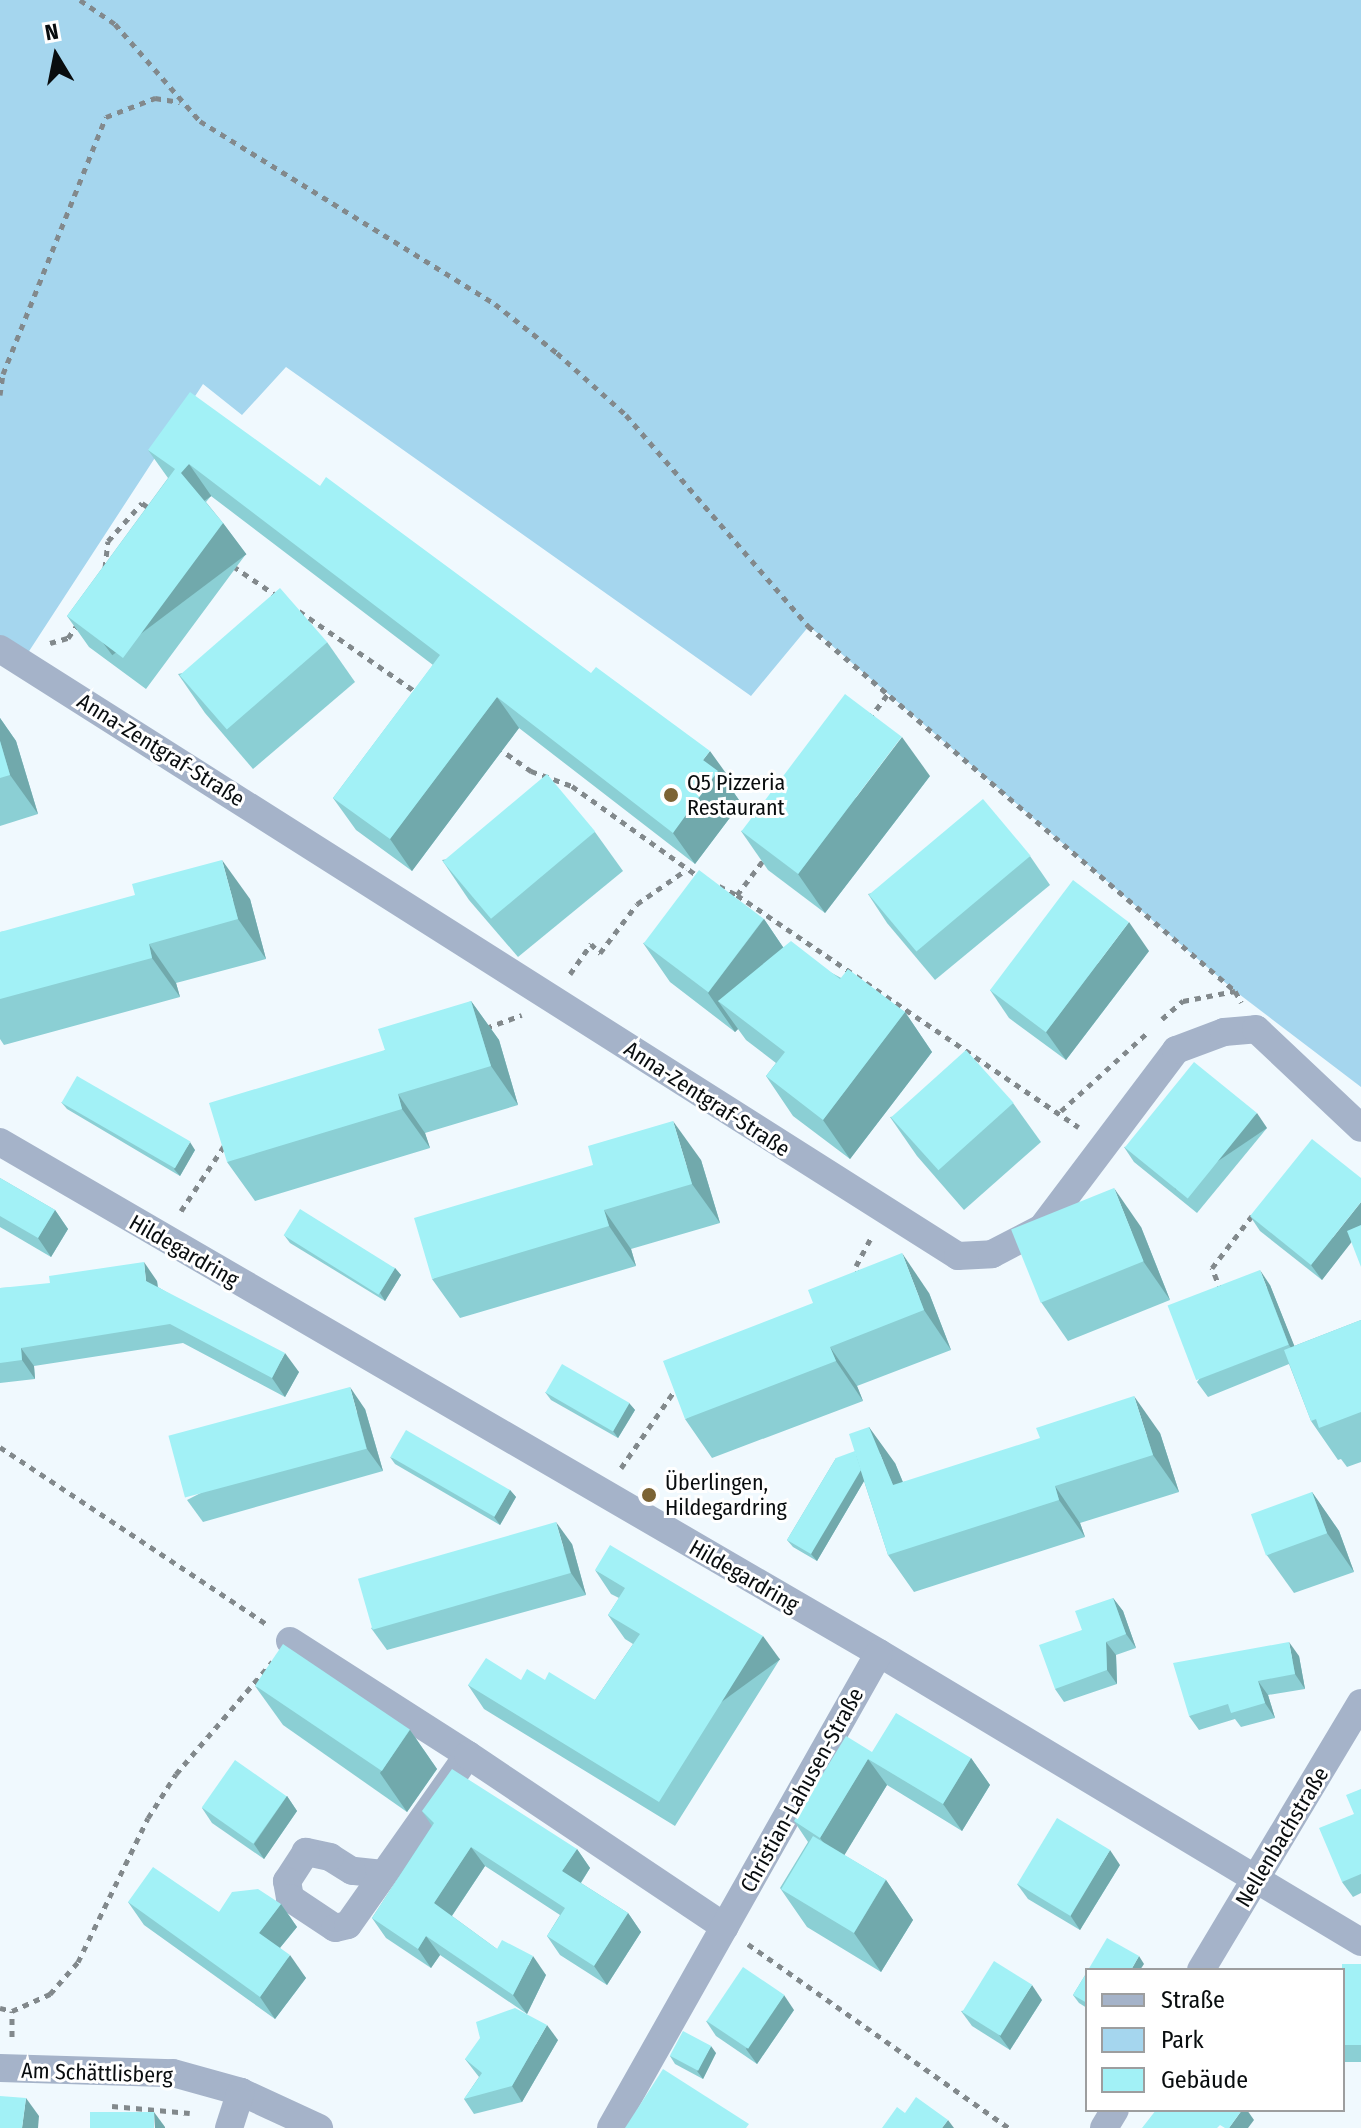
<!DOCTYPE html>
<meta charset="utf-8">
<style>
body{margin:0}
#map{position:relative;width:1361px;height:2128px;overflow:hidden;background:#f0f9fe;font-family:"Fira Sans Condensed",sans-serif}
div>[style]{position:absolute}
.green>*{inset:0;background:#a5d6ee}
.path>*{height:5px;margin-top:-2.5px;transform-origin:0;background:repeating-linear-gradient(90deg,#82898c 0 6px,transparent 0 12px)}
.street>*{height:28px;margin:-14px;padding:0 14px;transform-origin:14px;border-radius:14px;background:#a5b3c9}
.wall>*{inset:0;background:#8bcfd4;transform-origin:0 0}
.shaded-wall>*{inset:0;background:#71a9ac;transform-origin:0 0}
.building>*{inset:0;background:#a2f1f6;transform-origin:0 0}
.dots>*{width:22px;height:22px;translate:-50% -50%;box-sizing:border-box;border:4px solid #fff;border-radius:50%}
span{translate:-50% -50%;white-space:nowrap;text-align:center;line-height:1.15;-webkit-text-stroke:6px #fff;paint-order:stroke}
.street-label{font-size:22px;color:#090d0f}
.poi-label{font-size:22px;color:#090d0f}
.left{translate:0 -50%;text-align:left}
.legend{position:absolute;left:1085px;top:1968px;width:260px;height:144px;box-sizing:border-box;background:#fff;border:2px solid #9d9e9f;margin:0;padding:10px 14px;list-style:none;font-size:24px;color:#090d0f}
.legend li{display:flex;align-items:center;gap:16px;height:40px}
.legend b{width:40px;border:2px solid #9d9e9f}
.north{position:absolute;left:16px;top:16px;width:80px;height:80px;-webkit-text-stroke:6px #fff;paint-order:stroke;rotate:350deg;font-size:22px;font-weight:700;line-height:32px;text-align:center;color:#090d0f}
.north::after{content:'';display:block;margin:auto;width:28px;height:36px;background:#090d0f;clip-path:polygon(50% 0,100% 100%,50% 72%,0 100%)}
</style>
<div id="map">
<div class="green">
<i style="clip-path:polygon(0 0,1361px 0,1361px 1087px,1235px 991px,809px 626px,751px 696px,286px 367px,242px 415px,203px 384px,22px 662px,0 640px)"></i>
</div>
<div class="path">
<i style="left:80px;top:0;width:42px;rotate:34.4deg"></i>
<i style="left:115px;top:24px;width:129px;rotate:48.8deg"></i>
<i style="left:200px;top:121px;width:347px;rotate:31.8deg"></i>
<i style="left:495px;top:304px;width:79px;rotate:38.3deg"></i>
<i style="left:557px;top:353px;width:93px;rotate:41.9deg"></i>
<i style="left:626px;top:415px;width:279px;rotate:49.2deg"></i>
<i style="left:808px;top:626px;width:562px;rotate:40.52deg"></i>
<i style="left:1235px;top:991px;width:13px;rotate:61deg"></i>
<i style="left:0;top:395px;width:21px;rotate:-82deg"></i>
<i style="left:3px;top:374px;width:277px;rotate:-68.2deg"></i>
<i style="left:106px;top:117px;width:53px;rotate:-21.2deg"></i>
<i style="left:155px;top:98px;width:25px;rotate:9deg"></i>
<i style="left:233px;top:566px;width:53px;rotate:34.3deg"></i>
<i style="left:105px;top:568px;width:27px;rotate:-84deg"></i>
<i style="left:108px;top:541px;width:51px;rotate:-48.2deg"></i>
<i style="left:142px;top:503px;width:12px;rotate:35deg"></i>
<i style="left:299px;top:611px;width:146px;rotate:34.7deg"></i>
<i style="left:50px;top:643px;width:19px;rotate:-16deg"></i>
<i style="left:68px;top:638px;width:19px;rotate:-55deg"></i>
<i style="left:869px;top:719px;width:31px;rotate:-53deg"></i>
<i style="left:497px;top:747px;width:42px;rotate:35.2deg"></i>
<i style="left:531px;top:771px;width:44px;rotate:20.1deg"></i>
<i style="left:572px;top:786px;width:156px;rotate:35.6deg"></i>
<i style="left:719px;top:886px;width:20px;rotate:27deg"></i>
<i style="left:737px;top:895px;width:46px;rotate:-52.9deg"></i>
<i style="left:737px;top:895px;width:413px;rotate:34.2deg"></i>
<i style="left:570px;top:974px;width:37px;rotate:-55deg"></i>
<i style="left:591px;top:944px;width:13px;rotate:45deg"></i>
<i style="left:600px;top:953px;width:61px;rotate:-52.9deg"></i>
<i style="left:637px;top:904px;width:60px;rotate:-34.8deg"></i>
<i style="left:1162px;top:1019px;width:28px;rotate:-41deg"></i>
<i style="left:1183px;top:1001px;width:53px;rotate:-10.9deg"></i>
<i style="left:486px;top:1028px;width:38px;rotate:-20deg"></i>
<i style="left:1061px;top:1111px;width:115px;rotate:-42.2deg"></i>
<i style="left:181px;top:1211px;width:82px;rotate:-56.5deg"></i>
<i style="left:859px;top:1276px;width:10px;rotate:-107deg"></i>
<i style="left:856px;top:1266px;width:32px;rotate:-62deg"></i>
<i style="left:1221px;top:1291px;width:25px;rotate:-111deg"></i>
<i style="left:1212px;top:1268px;width:69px;rotate:-52.6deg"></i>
<i style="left:0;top:1447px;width:320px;rotate:33.6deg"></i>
<i style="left:621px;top:1468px;width:98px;rotate:-55.3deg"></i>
<i style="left:748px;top:1944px;width:319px;rotate:35.2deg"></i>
<i style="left:0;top:2008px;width:12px;rotate:14deg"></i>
<i style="left:12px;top:2037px;width:26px;rotate:-90deg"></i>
<i style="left:12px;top:2011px;width:42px;rotate:-24.1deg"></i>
<i style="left:50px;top:1994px;width:43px;rotate:-48.8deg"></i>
<i style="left:78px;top:1962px;width:160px;rotate:-64.1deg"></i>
<i style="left:148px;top:1818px;width:52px;rotate:-57.5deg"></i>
<i style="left:176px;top:1774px;width:148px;rotate:-49.4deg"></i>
<i style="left:112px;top:2106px;width:78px;rotate:5.1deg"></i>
</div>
<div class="street">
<i style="left:0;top:649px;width:1134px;rotate:32.36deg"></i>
<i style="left:958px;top:1256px;width:34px;rotate:-3deg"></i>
<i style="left:992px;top:1254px;width:56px;rotate:-27.5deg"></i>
<i style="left:1042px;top:1228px;width:223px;rotate:-53deg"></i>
<i style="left:1176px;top:1050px;width:51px;rotate:-20.6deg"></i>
<i style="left:1224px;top:1032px;width:32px;rotate:-5deg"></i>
<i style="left:1256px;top:1029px;width:144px;rotate:43.3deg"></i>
<i style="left:0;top:1142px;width:1017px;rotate:30.17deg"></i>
<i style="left:879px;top:1653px;width:562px;rotate:30.95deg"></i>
<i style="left:290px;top:1641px;width:211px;rotate:32.6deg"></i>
<i style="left:383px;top:1874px;width:31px;rotate:-174deg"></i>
<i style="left:352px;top:1871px;width:26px;rotate:-148deg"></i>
<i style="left:330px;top:1857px;width:25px;rotate:-168deg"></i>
<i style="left:306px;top:1852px;width:35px;rotate:123deg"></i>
<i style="left:287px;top:1881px;width:17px;rotate:80deg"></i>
<i style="left:290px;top:1898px;width:54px;rotate:33.7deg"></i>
<i style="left:335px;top:1928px;width:13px;rotate:-13deg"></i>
<i style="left:348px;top:1925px;width:208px;rotate:-54.8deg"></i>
<i style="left:468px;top:1755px;width:309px;rotate:33.8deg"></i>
<i style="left:1201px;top:1970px;width:311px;rotate:-59.1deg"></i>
<i style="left:0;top:2068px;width:173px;rotate:1.7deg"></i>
<i style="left:173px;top:2073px;width:71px;rotate:15.6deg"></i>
<i style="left:241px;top:2092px;width:86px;rotate:24.8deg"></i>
<i style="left:229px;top:2128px;width:38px;rotate:-72deg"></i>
<i style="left:611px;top:2128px;width:545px;rotate:-60.57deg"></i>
<i style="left:1104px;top:2128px;width:21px;rotate:-59deg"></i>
</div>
<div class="wall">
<i style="clip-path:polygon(148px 450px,320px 486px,733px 783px,730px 787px,741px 803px,695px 864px,519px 728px,412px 871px,356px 830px,333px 798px,433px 665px,211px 496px,206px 502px,223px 523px,246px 554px,146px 689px,89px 647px,67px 616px,168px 478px)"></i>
<i style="clip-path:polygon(327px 642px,355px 682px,253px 769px,205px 713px,178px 674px)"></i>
<i style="clip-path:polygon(0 718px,16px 741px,38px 814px,0 826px)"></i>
<i style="clip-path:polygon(930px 776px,825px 913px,768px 870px,741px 831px)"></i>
<i style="clip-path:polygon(595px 832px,623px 871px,518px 957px,469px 900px,442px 860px)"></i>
<i style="clip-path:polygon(1030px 856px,1050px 885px,935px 980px,887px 923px,868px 894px)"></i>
<i style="clip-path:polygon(250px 899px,266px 959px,176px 983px,180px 997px,4px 1045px,0 1039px,0 932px)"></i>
<i style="clip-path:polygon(764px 919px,783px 947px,905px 1012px,932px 1052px,850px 1159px,793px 1116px,766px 1076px,776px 1063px,746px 1040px,738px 1029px,735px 1032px,670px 982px,643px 943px)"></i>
<i style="clip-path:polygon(1149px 951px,1066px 1060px,1009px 1018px,990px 990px)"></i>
<i style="clip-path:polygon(471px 1001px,499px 1040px,518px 1105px,425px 1133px,430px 1148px,255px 1201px,227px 1162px,385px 1050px)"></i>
<i style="clip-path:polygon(61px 1102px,195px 1150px,180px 1176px,67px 1109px)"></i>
<i style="clip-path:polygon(1013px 1103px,1041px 1142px,964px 1210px,917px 1156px,890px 1117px)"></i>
<i style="clip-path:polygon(1267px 1128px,1197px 1213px,1134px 1162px,1124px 1147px)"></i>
<i style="clip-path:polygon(701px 1160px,720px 1223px,631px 1249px,636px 1266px,460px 1318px,432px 1279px)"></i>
<i style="clip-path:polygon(0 1178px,55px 1210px,68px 1229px,51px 1257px,0 1227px)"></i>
<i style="clip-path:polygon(1250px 1216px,1351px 1242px,1322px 1280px,1260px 1231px)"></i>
<i style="clip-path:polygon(1141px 1227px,1170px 1300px,1068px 1341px,1041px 1302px)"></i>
<i style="clip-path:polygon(284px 1235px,395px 1268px,401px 1275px,385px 1301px,290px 1243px)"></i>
<i style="clip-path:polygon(157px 1281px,158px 1287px,299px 1372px,285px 1397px,183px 1343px,34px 1366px,35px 1379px,0 1383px,0 1288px)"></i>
<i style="clip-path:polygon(1270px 1285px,1294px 1346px,1361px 1320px,1361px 1462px,1347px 1467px,1341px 1459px,1338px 1460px,1311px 1421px,1289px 1364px,1208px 1397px,1197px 1382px)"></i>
<i style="clip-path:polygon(929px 1293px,951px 1350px,857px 1386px,863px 1401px,712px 1458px,685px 1419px)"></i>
<i style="clip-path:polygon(545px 1392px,629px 1403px,635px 1410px,618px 1438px,551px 1400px)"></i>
<i style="clip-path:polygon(365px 1409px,383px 1471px,203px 1522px,187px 1500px)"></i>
<i style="clip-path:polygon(1160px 1433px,1179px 1492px,1080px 1523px,1085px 1537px,914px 1592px,888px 1555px,864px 1481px,817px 1561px,793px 1547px,787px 1540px,836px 1458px,895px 1463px,903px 1482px)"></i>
<i style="clip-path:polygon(390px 1457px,510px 1490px,516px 1497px,500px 1525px,395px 1464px)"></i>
<i style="clip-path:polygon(1312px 1492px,1339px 1531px,1354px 1572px,1294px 1593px,1266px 1554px)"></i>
<i style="clip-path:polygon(572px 1544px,586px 1595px,387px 1650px,371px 1628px)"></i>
<i style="clip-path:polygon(595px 1570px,780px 1659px,675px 1826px,484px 1709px,468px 1685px,521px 1680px,545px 1680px,595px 1700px,633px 1644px,625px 1639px,608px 1615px,619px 1598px,611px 1594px)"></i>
<i style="clip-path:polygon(1113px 1598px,1123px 1611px,1136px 1648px,1116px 1655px,1117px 1684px,1064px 1702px,1055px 1689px,1082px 1630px)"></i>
<i style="clip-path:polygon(1299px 1656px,1305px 1689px,1268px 1695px,1275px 1718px,1241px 1727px,1235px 1719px,1199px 1730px,1189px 1716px)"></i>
<i style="clip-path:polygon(255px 1686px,410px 1730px,437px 1769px,407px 1812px,283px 1725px)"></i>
<i style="clip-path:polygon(872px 1752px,971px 1758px,990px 1785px,962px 1831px,887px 1785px,844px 1855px,886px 1880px,913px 1920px,881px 1972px,807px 1927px,780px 1888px,808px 1842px,794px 1821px)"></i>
<i style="clip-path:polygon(1361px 1789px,1361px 1893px,1353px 1897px,1342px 1882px)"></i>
<i style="clip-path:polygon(287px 1796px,297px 1811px,264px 1859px,212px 1823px,202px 1808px)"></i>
<i style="clip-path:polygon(422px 1811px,577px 1849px,590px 1868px,581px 1883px,628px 1913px,641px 1932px,607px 1985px,560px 1955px,547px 1936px,560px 1915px,485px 1866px,452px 1916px,497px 1949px,546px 1975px,527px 2014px,440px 1955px,431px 1968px,386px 1938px,372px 1918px,432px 1826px)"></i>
<i style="clip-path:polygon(1120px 1865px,1080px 1930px,1028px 1899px,1017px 1884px)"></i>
<i style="clip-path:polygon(128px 1902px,219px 1912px,281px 1904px,297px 1927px,280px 1948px,306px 1978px,275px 2019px,144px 1925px)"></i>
<i style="left:1361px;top:1964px;width:98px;height:19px;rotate:90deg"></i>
<i style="clip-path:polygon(1087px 1972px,1087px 2008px,1079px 2003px,1073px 1995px)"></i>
<i style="clip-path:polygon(1042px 2000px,1010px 2050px,972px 2026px,961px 2011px)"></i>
<i style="clip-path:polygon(794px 2010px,757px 2064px,716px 2036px,706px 2021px)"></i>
<i style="clip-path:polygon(558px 2040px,522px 2102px,474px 2114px,464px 2099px,479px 2077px,465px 2059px)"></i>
<i style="clip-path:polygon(716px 2053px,703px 2079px,675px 2064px,670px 2056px)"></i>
</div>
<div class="shaded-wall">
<i style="left:189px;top:464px;width:39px;height:12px;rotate:55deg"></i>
<i style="left:223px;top:523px;width:39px;height:168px;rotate:53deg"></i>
<i style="clip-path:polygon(497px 697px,519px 728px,412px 871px,390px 839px)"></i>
<i style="clip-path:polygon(0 718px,16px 741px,38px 814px,10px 775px,0 741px)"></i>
<i style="clip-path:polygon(902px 737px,930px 776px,825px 913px,798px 874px)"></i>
<i style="clip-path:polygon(710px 751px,733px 783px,730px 787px,741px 803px,695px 864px,673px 833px,703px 760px)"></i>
<i style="clip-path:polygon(222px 860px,250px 899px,266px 959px,238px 919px)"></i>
<i style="clip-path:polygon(764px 919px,791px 959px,718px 1001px,738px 1029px,735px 1032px,708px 993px)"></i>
<i style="clip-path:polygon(1129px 922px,1149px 951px,1066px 1060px,1046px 1032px)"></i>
<i style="clip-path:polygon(149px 944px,176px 983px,180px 997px,152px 958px)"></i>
<i style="clip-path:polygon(471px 1001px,499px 1040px,518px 1105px,491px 1066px)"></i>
<i style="clip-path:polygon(905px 1012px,932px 1052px,850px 1159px,823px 1120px)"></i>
<i style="clip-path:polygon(398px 1094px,425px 1133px,430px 1148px,402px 1109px)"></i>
<i style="left:1257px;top:1113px;width:18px;height:110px;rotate:56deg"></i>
<i style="clip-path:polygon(673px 1121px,701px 1160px,720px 1223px,692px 1184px)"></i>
<i style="clip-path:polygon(190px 1142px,195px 1150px,180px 1176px,174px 1169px)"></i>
<i style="clip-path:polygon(1114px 1188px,1141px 1227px,1170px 1300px,1143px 1261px)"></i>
<i style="clip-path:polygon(1361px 1202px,1361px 1230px,1322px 1280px,1311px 1265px)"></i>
<i style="clip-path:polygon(55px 1210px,68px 1229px,51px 1257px,38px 1238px)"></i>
<i style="clip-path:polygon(604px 1210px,631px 1249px,636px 1266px,609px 1226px)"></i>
<i style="clip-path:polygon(902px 1253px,929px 1293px,951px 1350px,924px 1310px)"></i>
<i style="clip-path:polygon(144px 1262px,157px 1281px,159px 1300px,146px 1281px)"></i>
<i style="clip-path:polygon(395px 1268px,401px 1275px,385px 1301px,380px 1293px)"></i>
<i style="clip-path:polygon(1260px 1270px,1270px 1285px,1300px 1360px,1289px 1345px)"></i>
<i style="clip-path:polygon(830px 1347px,857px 1386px,863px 1401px,836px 1361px)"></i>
<i style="clip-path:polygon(21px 1348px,34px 1366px,35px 1379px,22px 1360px)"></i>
<i style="clip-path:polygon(285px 1353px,299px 1372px,285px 1397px,272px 1378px)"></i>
<i style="clip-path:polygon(350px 1387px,365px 1409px,383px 1471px,367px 1449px)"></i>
<i style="clip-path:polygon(1134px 1396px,1160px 1433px,1179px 1492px,1153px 1455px)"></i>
<i style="clip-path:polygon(629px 1403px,635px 1410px,618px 1438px,613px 1431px)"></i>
<i style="clip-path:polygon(869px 1427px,895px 1463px,919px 1522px,893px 1485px,880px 1454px,817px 1561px,811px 1554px)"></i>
<i style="clip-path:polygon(1055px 1486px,1080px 1523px,1085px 1537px,1059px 1500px)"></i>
<i style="clip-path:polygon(510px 1490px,516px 1497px,500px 1525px,494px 1517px)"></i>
<i style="clip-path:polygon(1312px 1492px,1339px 1531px,1354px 1572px,1327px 1533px)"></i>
<i style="clip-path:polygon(556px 1522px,572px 1544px,586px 1595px,571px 1573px)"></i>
<i style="clip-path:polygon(1113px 1598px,1123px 1611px,1136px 1648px,1126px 1634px)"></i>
<i style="left:763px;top:1636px;width:29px;height:196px;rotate:54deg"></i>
<i style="clip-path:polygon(1106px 1642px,1116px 1655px,1117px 1684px,1107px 1670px)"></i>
<i style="clip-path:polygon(1289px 1642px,1299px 1656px,1305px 1689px,1295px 1674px)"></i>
<i style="clip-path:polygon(1258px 1681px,1268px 1695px,1275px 1718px,1265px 1703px)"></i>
<i style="clip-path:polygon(410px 1730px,437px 1769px,407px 1812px,380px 1773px)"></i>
<i style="clip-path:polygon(971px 1758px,990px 1785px,962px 1831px,943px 1804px)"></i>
<i style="clip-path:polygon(868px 1759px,887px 1785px,839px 1864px,820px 1838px)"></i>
<i style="clip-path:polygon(287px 1796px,297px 1811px,264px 1859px,254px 1844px)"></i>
<i style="clip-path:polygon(471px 1847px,485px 1866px,447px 1923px,434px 1903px)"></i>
<i style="clip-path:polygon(577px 1849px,590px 1868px,576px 1890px,562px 1871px)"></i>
<i style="clip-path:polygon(1110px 1850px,1120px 1865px,1080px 1930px,1070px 1915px)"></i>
<i style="clip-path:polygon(886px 1880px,913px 1920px,881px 1972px,854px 1933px)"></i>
<i style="clip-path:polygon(281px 1904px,297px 1927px,274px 1955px,259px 1933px)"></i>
<i style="clip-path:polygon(628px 1913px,641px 1932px,607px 1985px,594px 1966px)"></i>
<i style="clip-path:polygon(426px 1936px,440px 1955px,431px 1968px,418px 1949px)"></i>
<i style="clip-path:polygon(290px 1955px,306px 1978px,275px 2019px,260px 1997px)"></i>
<i style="clip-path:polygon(533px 1956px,546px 1975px,527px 2014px,513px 1995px)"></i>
<i style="clip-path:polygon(1139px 1956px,1144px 1964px,1140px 1970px,1131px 1970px)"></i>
<i style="clip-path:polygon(1032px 1985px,1042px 2000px,1010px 2050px,999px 2035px)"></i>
<i style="clip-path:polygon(784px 1995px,794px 2010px,757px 2064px,746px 2049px)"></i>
<i style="clip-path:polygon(547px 2025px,558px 2040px,522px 2102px,512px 2086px)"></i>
<i style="clip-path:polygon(711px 2046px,716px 2053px,703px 2079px,697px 2071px)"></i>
<i style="clip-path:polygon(26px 2098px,39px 2116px,38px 2128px,22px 2128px)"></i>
<i style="clip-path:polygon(1242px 2110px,1247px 2110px,1254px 2120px,1248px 2128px,1229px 2128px)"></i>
<i style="clip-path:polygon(154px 2112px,165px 2127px,165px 2128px,155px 2128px)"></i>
<i style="clip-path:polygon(948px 2120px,954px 2128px,942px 2128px)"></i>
</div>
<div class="building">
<i style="clip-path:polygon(190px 392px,320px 486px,326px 477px,591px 673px,596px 667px,710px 751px,703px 760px,718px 771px,673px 833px,497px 697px,390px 839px,333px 798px,440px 655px,189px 464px,181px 473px,223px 523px,123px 658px,67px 616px,175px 469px,148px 450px)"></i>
<i style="left:280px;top:588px;width:72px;height:133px;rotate:49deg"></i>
<i style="left:845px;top:694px;width:71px;height:172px;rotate:37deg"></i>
<i style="clip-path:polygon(0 741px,10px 775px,0 778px)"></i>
<i style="left:547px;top:774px;width:75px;height:136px;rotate:50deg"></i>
<i style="left:983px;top:799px;width:74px;height:149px;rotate:50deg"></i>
<i style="clip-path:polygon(222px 860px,238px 919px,149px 944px,152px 958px,0 999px,0 932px,135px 895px,132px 884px)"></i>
<i style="left:699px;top:870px;width:81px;height:92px;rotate:37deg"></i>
<i style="left:1073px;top:880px;width:70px;height:138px;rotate:37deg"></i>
<i style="clip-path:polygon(791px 941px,840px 979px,848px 969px,905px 1012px,823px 1120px,766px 1076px,785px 1052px,718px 1001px)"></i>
<i style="clip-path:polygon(471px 1001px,491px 1066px,398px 1094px,402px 1109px,227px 1162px,209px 1103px,385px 1050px,378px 1029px)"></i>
<i style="left:966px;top:1050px;width:71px;height:101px;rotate:48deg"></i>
<i style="left:1194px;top:1062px;width:81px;height:110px;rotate:39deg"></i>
<i style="left:77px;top:1076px;width:131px;height:31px;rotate:30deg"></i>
<i style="clip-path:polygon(673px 1121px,692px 1184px,604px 1210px,609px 1226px,432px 1279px,414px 1218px,593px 1165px,588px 1146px)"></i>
<i style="clip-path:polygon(1312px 1139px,1361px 1178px,1361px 1202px,1311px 1265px,1250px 1216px)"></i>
<i style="clip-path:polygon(0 1178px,55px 1210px,38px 1238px,0 1216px)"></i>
<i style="left:1114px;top:1188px;width:79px;height:111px;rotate:68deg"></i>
<i style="left:300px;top:1209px;width:112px;height:31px;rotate:32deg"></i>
<i style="clip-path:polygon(1361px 1225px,1361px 1267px,1347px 1231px)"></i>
<i style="clip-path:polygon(902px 1253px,924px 1310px,830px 1347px,836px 1361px,685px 1419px,663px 1361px,813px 1303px,808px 1290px)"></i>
<i style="clip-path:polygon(144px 1262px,146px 1281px,285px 1353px,272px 1378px,170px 1324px,21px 1348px,22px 1360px,0 1363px,0 1288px,50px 1283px,49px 1276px)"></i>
<i style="left:1260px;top:1270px;width:80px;height:99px;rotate:69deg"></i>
<i style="clip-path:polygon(1361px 1320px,1361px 1412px,1319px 1428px,1316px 1419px,1311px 1421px,1284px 1350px)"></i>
<i style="left:562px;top:1364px;width:78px;height:33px;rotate:30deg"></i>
<i style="left:350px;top:1387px;width:64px;height:188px;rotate:75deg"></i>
<i style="clip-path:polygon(1134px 1396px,1153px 1455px,1055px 1486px,1059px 1500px,888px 1555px,849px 1434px,869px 1427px,893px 1485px,1040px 1438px,1036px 1428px)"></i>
<i style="left:406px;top:1430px;width:120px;height:31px;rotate:30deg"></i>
<i style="clip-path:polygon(855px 1451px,861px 1470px,811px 1554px,787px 1540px,836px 1458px)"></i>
<i style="left:1312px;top:1492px;width:44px;height:65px;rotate:70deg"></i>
<i style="left:556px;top:1522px;width:53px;height:206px;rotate:74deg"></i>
<i style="clip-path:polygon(610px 1545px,763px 1636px,659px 1802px,468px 1685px,486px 1658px,521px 1680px,527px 1669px,545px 1680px,549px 1672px,595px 1700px,640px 1634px,608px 1615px,625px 1588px,595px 1570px)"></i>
<i style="clip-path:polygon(1113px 1598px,1126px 1634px,1106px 1642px,1107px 1670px,1055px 1689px,1039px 1645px,1082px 1630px,1075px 1611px)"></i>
<i style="clip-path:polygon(1289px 1642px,1295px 1674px,1258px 1681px,1265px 1703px,1231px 1713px,1228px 1704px,1189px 1716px,1173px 1663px)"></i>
<i style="left:283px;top:1644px;width:153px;height:50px;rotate:34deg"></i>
<i style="clip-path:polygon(896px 1713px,971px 1758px,943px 1804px,868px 1759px,820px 1838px,794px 1821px,846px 1736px,872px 1752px)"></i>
<i style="left:235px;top:1760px;width:63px;height:58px;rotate:35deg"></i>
<i style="clip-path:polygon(452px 1769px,577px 1849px,562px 1871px,628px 1913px,594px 1966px,547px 1936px,565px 1908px,471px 1847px,434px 1903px,497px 1949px,502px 1940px,533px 1956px,513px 1995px,426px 1936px,418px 1949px,372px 1918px,434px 1823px,422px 1811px)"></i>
<i style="clip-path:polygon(1361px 1789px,1361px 1874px,1342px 1882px,1319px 1828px,1354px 1814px,1346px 1795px)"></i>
<i style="left:1057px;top:1818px;width:62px;height:77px;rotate:31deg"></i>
<i style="left:813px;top:1836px;width:85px;height:62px;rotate:31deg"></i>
<i style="clip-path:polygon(153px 1867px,219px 1912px,232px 1892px,258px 1889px,281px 1904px,259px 1933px,290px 1955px,260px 1997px,128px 1902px)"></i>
<i style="clip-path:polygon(1107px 1938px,1139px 1956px,1131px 1970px,1088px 1970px)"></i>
<i style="left:994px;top:1961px;width:45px;height:60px;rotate:32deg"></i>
<i style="left:1361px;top:1964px;width:81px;height:19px;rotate:90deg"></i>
<i style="left:743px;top:1967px;width:50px;height:65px;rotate:34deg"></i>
<i style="clip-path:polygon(1087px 1972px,1087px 2003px,1073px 1995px)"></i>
<i style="clip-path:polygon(515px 2008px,547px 2025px,512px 2086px,464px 2099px,482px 2073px,465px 2059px,480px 2038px,476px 2022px)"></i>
<i style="left:683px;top:2031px;width:32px;height:28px;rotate:28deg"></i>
<i style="clip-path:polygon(663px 2069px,749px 2124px,746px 2128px,625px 2128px)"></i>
<i style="clip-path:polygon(0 2096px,26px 2098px,22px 2128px,0 2128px)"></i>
<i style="clip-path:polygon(916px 2097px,948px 2120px,942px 2128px,882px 2128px,897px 2107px,905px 2113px)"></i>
<i style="clip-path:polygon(1156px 2110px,1242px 2110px,1229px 2128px,1225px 2128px,1220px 2125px,1217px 2128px,1142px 2128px)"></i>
<i style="left:90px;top:2112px;width:64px;height:16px"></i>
</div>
<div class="dots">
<i style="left:671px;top:795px;background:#7c6334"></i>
<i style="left:649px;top:1495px;background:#7c6334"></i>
</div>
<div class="street-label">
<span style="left:161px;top:750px;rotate:32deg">Anna-Zentgraf-Straße</span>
<span style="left:707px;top:1099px;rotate:33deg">Anna-Zentgraf-Straße</span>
<span style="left:184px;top:1251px;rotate:30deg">Hildegardring</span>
<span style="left:744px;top:1576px;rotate:30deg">Hildegardring</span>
<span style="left:802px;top:1790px;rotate:-61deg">Christian-Lahusen-Straße</span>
<span style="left:1282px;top:1837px;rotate:-59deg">Nellenbachstraße</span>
<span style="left:97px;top:2073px;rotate:2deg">Am Schättlisberg</span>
</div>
<div class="poi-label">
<span class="left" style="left:687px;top:795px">Q5 Pizzeria<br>Restaurant</span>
<span class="left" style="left:665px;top:1495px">Überlingen,<br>Hildegardring</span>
</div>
<ul class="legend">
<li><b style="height:10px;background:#a5b3c9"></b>Straße</li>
<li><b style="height:22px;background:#a5d6ee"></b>Park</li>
<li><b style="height:22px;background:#a2f1f6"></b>Gebäude</li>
</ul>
<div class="north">N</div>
</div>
